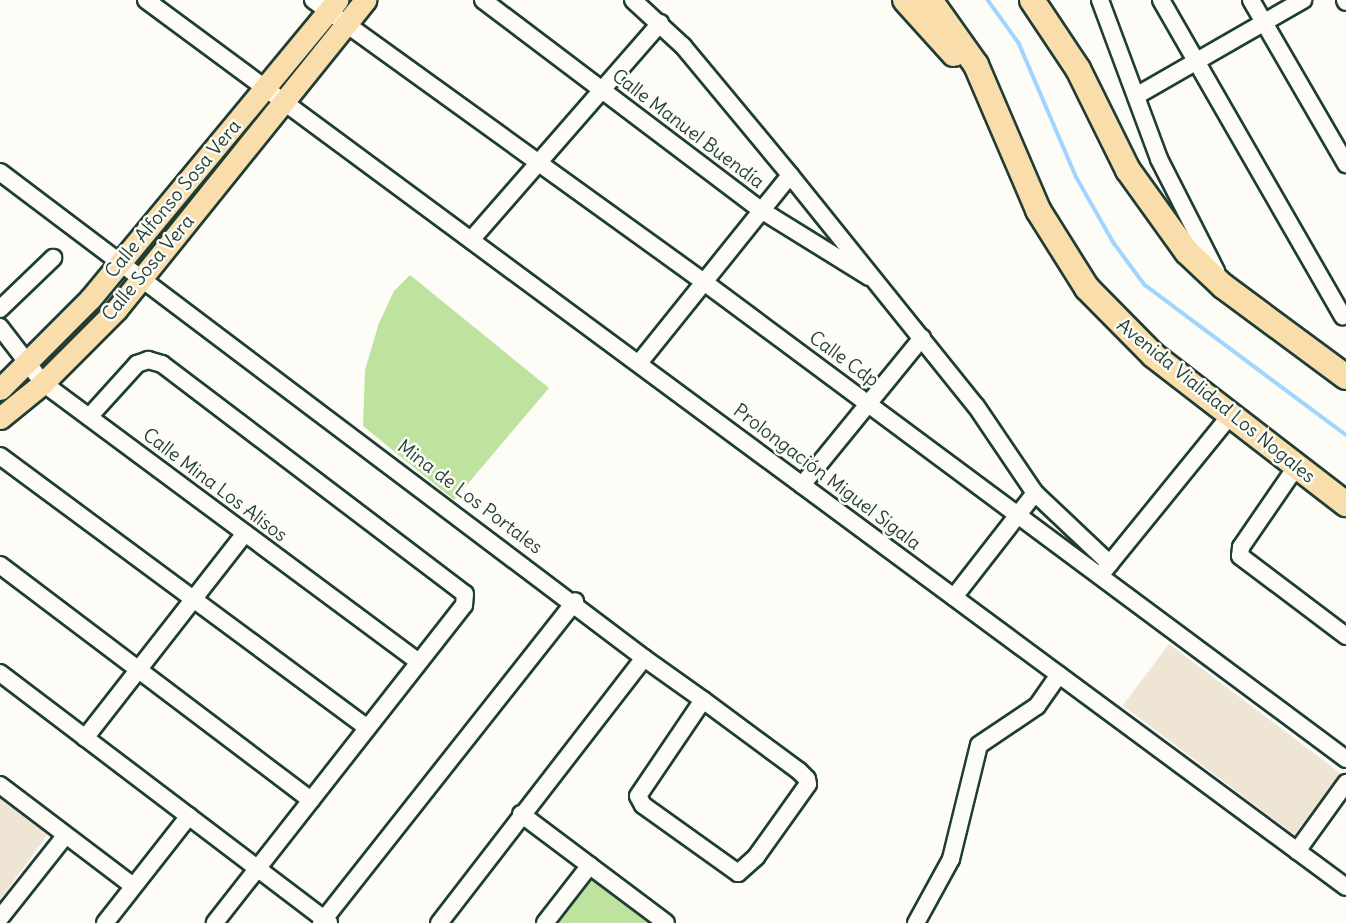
<!DOCTYPE html>
<meta charset="utf-8">
<style>
body{margin:0}
#map{position:relative;width:1346px;height:923px;overflow:hidden;background:#fdfcf7;font-family:Delius,sans-serif}
div>[style]{position:absolute}
.built>*{inset:0;background:#efe5d4;transform-origin:0 0}
.green>*{inset:0;background:#bde39e}
.stream>*{height:3.5px;margin:-1.75px;padding:0 1.75px;transform-origin:1.75px;border-radius:1.75px;background:#9fd5fe}
.roads{filter:drop-shadow(2px 0 #1f3d34) drop-shadow(-2px 0 #1f3d34) drop-shadow(0 2px #1f3d34) drop-shadow(0 -2px #1f3d34)}
.minor>*{height:16px;margin:-8px;padding:0 8px;transform-origin:8px;border-radius:8px;background:#fdfcf7}
.major>*{height:21px;margin:-10.5px;padding:0 10.5px;transform-origin:10.5px;border-radius:10.5px;background:#f9deab}
.highway>*{height:24px;margin:-12px;padding:0 12px;transform-origin:12px;border-radius:12px;background:#f9deab}
span{translate:-50% -50%;white-space:nowrap;text-align:center;line-height:1.15;-webkit-text-stroke:5px #fdfcf7;paint-order:stroke}
.street-label{font-size:19px;color:#1f3d34}
</style>
<div id="map">
<div class="built">
<i style="left:1169px;top:644px;width:215px;height:77px;rotate:37deg"></i>
<i style="clip-path:polygon(0 793px,50px 831px,0 900px)"></i>
</div>
<div class="green">
<i style="clip-path:polygon(410px 275px,549px 388px,454px 500px,363px 426px,365px 370px,379px 323px,394px 291px)"></i>
<i style="clip-path:polygon(591px 881px,602px 883px,656px 923px,558px 923px)"></i>
</div>
<div class="stream">
<i style="left:988px;top:0;width:53px;rotate:54.2deg"></i>
<i style="left:1019px;top:43px;width:147px;rotate:66.8deg"></i>
<i style="left:1077px;top:178px;width:75px;rotate:60.4deg"></i>
<i style="left:1114px;top:243px;width:52px;rotate:53.6deg"></i>
<i style="left:1145px;top:285px;width:251px;rotate:36.7deg"></i>
</div>
<div class="roads">
<div class="minor">
<i style="left:146px;top:0;width:1492px;rotate:36.47deg"></i>
<i style="left:313px;top:0;width:482px;rotate:35.8deg"></i>
<i style="left:704px;top:282px;width:800px;rotate:36.61deg"></i>
<i style="left:483px;top:0;width:348px;rotate:37.1deg"></i>
<i style="left:761px;top:210px;width:127px;rotate:31.8deg"></i>
<i style="left:633px;top:0;width:68px;rotate:42.6deg"></i>
<i style="left:683px;top:46px;width:168px;rotate:50.3deg"></i>
<i style="left:790px;top:175px;width:297px;rotate:51.2deg"></i>
<i style="left:976px;top:406px;width:105px;rotate:55.9deg"></i>
<i style="left:1035px;top:493px;width:103px;rotate:43.4deg"></i>
<i style="left:1100px;top:0;width:170px;rotate:69.6deg"></i>
<i style="left:1159px;top:159px;width:126px;rotate:63deg"></i>
<i style="left:1161px;top:0;width:365px;rotate:60.1deg"></i>
<i style="left:1251px;top:0;width:190px;rotate:59.9deg"></i>
<i style="left:1345px;top:0;width:2px;rotate:63deg"></i>
<i style="left:1136px;top:96px;width:193px;rotate:-29.9deg"></i>
<i style="left:0;top:172px;width:807px;rotate:37.04deg"></i>
<i style="left:644px;top:658px;width:335px;rotate:127.7deg"></i>
<i style="left:471px;top:240px;width:288px;rotate:-48.9deg"></i>
<i style="left:0;top:309px;width:74px;rotate:-43.9deg"></i>
<i style="left:0;top:327px;width:71px;rotate:52.5deg"></i>
<i style="left:43px;top:383px;width:467px;rotate:36.6deg"></i>
<i style="left:639px;top:363px;width:241px;rotate:-51.2deg"></i>
<i style="left:89px;top:417px;width:72px;rotate:-47.8deg"></i>
<i style="left:137px;top:364px;width:12px;rotate:-20deg"></i>
<i style="left:148px;top:360px;width:15px;rotate:16deg"></i>
<i style="left:162px;top:364px;width:380px;rotate:37.2deg"></i>
<i style="left:465px;top:594px;width:11px;rotate:95deg"></i>
<i style="left:464px;top:605px;width:404px;rotate:128.1deg"></i>
<i style="left:0;top:456px;width:457px;rotate:36.5deg"></i>
<i style="left:1296px;top:467px;width:97px;rotate:124.5deg"></i>
<i style="left:1241px;top:547px;width:9px;rotate:96deg"></i>
<i style="left:1240px;top:556px;width:133px;rotate:37deg"></i>
<i style="left:802px;top:485px;width:190px;rotate:-50.8deg"></i>
<i style="left:0;top:565px;width:390px;rotate:37.1deg"></i>
<i style="left:1103px;top:572px;width:201px;rotate:-50.9deg"></i>
<i style="left:954px;top:597px;width:132px;rotate:-52.1deg"></i>
<i style="left:644px;top:658px;width:72px;rotate:35.4deg"></i>
<i style="left:703px;top:700px;width:119px;rotate:36.5deg"></i>
<i style="left:799px;top:771px;width:11px;rotate:45deg"></i>
<i style="left:807px;top:779px;width:5px;rotate:79deg"></i>
<i style="left:808px;top:784px;width:90px;rotate:125.5deg"></i>
<i style="left:756px;top:857px;width:24px;rotate:138deg"></i>
<i style="left:738px;top:873px;width:117px;rotate:-144.4deg"></i>
<i style="left:643px;top:805px;width:10px;rotate:-119deg"></i>
<i style="left:638px;top:796px;width:116px;rotate:-55.9deg"></i>
<i style="left:0;top:673px;width:413px;rotate:37.2deg"></i>
<i style="left:85px;top:738px;width:260px;rotate:-52deg"></i>
<i style="left:0;top:785px;width:167px;rotate:37.2deg"></i>
<i style="left:521px;top:814px;width:181px;rotate:36.9deg"></i>
<i style="left:1297px;top:851px;width:84px;rotate:-54.2deg"></i>
<i style="left:0;top:918px;width:105px;rotate:-51.6deg"></i>
<i style="left:105px;top:923px;width:136px;rotate:-51.9deg"></i>
<i style="left:321px;top:923px;width:410px;rotate:-51.7deg"></i>
<i style="left:545px;top:923px;width:73px;rotate:-52.2deg"></i>
<i style="left:916px;top:923px;width:73px;rotate:-61.3deg"></i>
<i style="left:951px;top:859px;width:117px;rotate:-76.2deg"></i>
<i style="left:979px;top:745px;width:70px;rotate:-33.9deg"></i>
<i style="left:1037px;top:706px;width:38px;rotate:-55deg"></i>
</div>
<div class="major">
<i style="left:0;top:389px;width:127px;rotate:-45deg"></i>
<i style="left:90px;top:299px;width:388px;rotate:-50.4deg"></i>
<i style="left:0;top:418px;width:55px;rotate:-39.1deg"></i>
<i style="left:43px;top:383px;width:103px;rotate:-45deg"></i>
<i style="left:116px;top:310px;width:398px;rotate:-51.2deg"></i>
</div>
<div class="highway">
<i style="left:905px;top:0;width:73px;rotate:47.8deg"></i>
<i style="left:930px;top:0;width:80px;rotate:54.7deg"></i>
<i style="left:976px;top:65px;width:158px;rotate:66.8deg"></i>
<i style="left:1038px;top:210px;width:92px;rotate:57.9deg"></i>
<i style="left:1087px;top:288px;width:94px;rotate:45.4deg"></i>
<i style="left:1153px;top:355px;width:244px;rotate:37.7deg"></i>
<i style="left:1032px;top:0;width:83px;rotate:56.3deg"></i>
<i style="left:1078px;top:69px;width:113px;rotate:63.7deg"></i>
<i style="left:1128px;top:170px;width:101px;rotate:54.3deg"></i>
<i style="left:1187px;top:252px;width:50px;rotate:43.4deg"></i>
<i style="left:1223px;top:286px;width:153px;rotate:36.5deg"></i>
</div>
</div>
<div class="street-label">
<span style="left:688px;top:129px;rotate:37deg">Calle Manuel Buendía</span>
<span style="left:173px;top:199px;rotate:-50deg">Calle Alfonso Sosa Vera</span>
<span style="left:148px;top:268px;rotate:-50deg">Calle Sosa Vera</span>
<span style="left:844px;top:359px;rotate:36deg">Calle Cdp</span>
<span style="left:1216px;top:401px;rotate:39deg">Avenida Vialidad Los Nogales</span>
<span style="left:827px;top:477px;rotate:37deg">Prolongación Miguel Sigala</span>
<span style="left:215px;top:485px;rotate:37deg">Calle Mina Los Alisos</span>
<span style="left:470px;top:497px;rotate:37deg">Mina de Los Portales</span>
</div>
</div>
